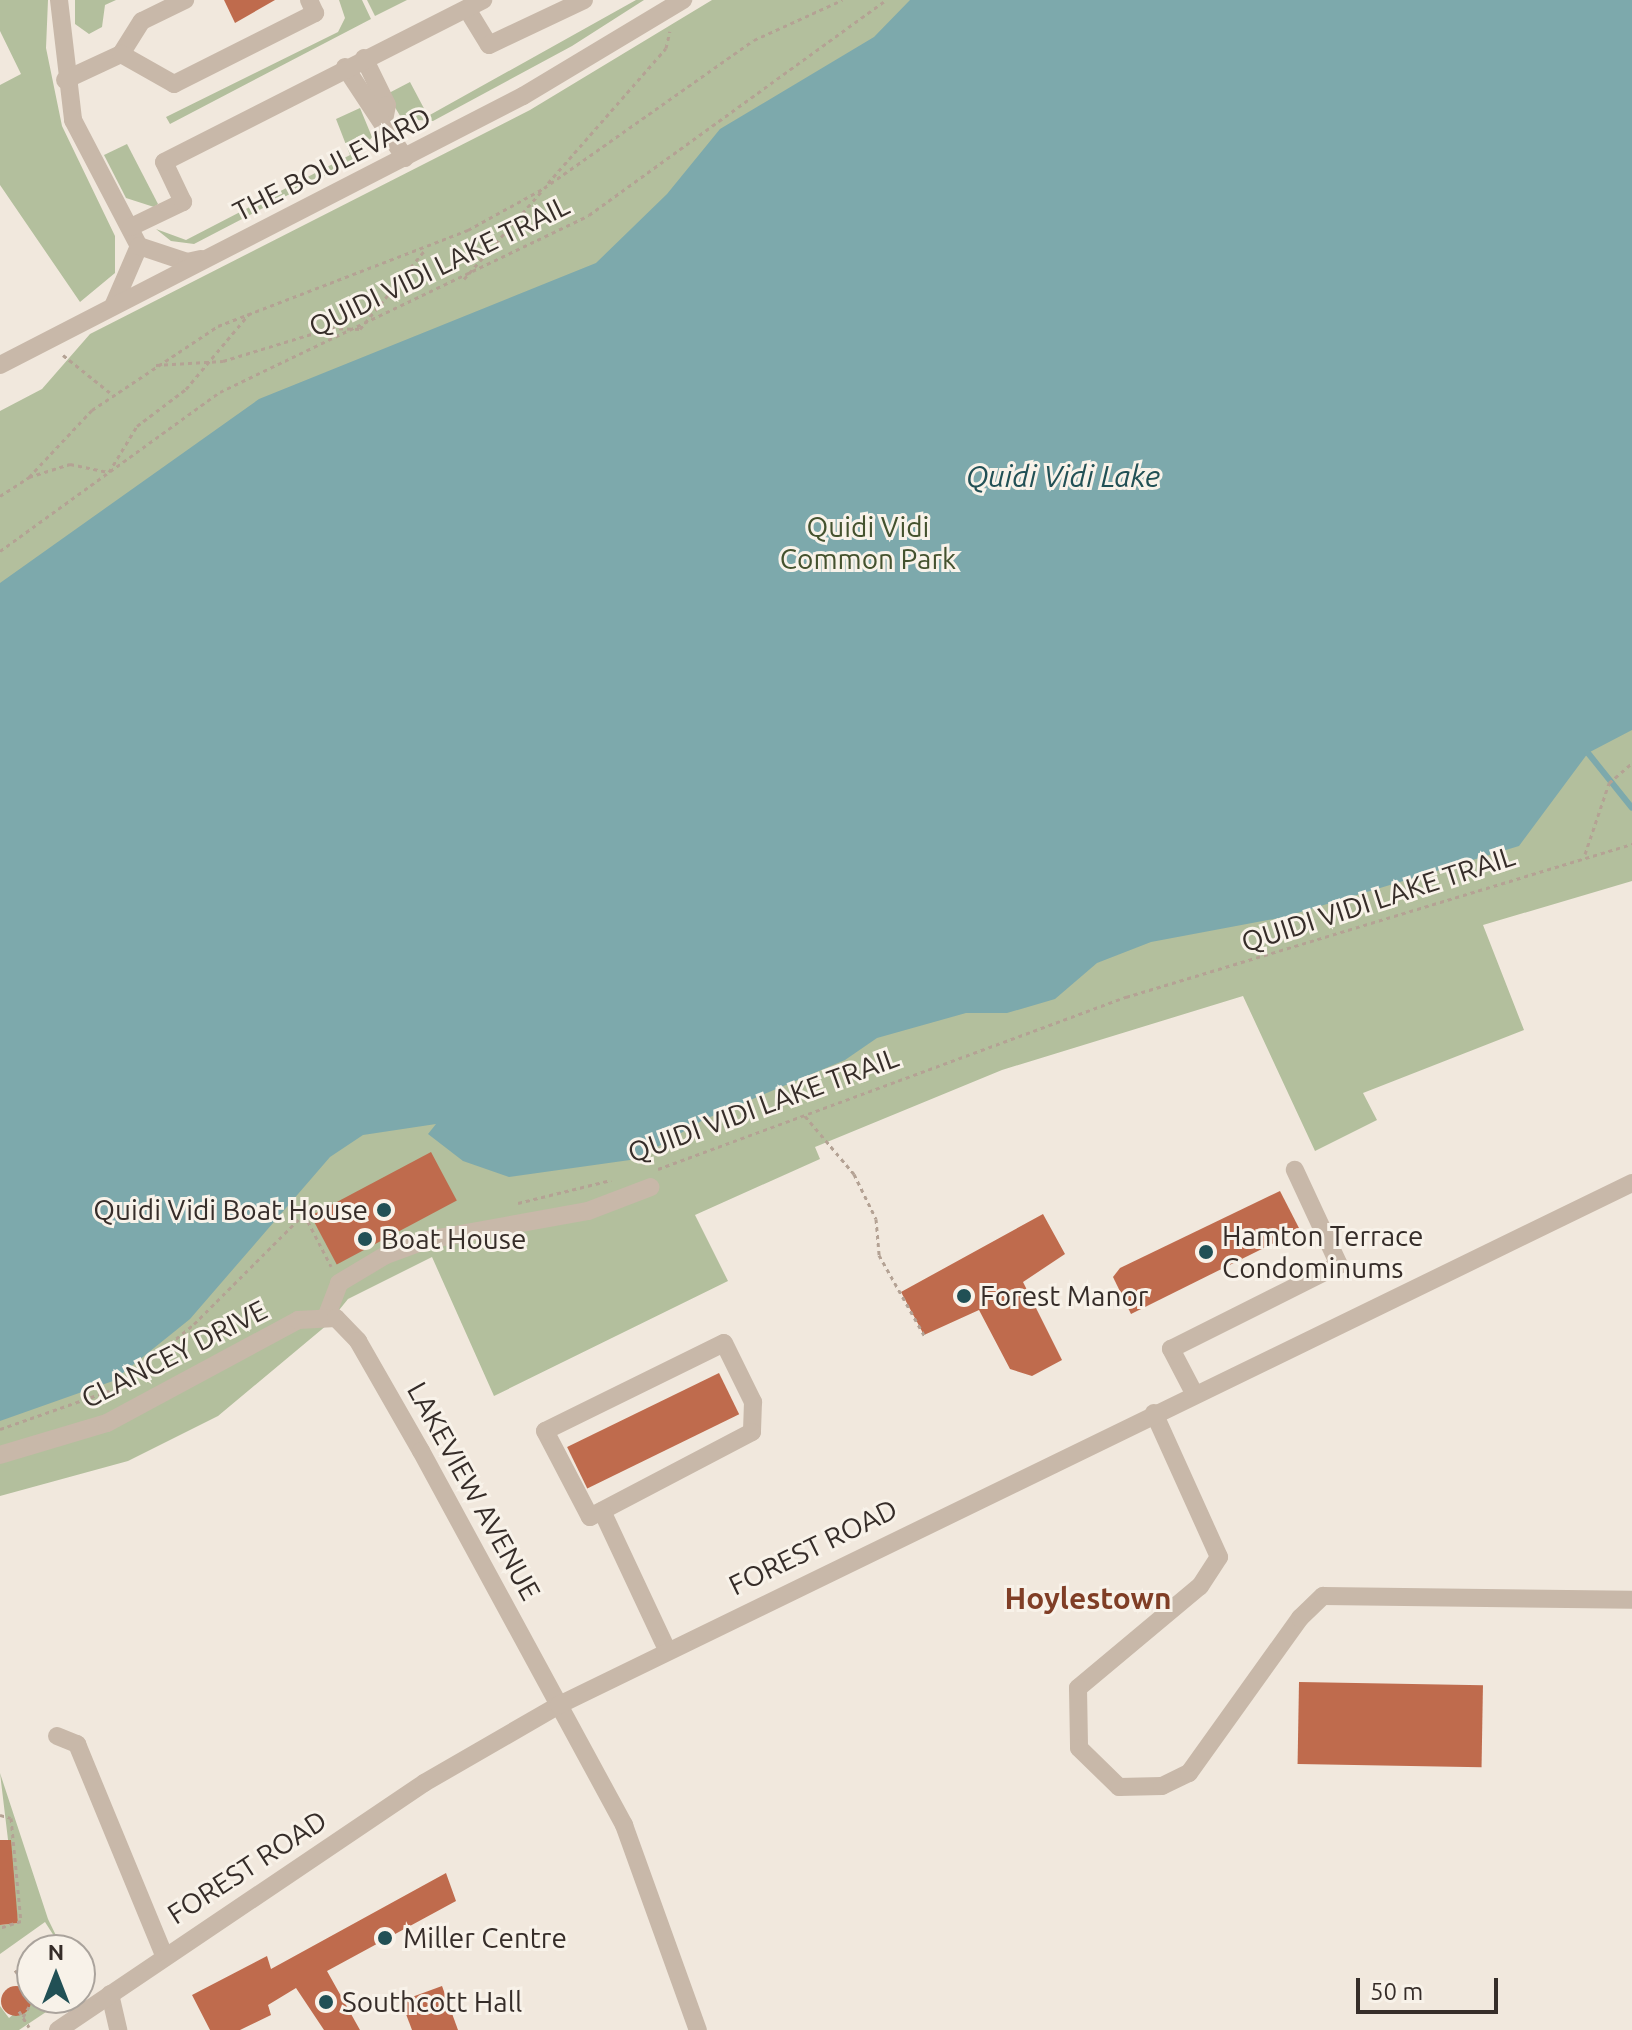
<!DOCTYPE html>
<style>
body{margin:0}
#map{position:relative;width:1632px;height:2030px;overflow:hidden;background:#f1e8dd;font-family:Ubuntu,sans-serif}
div>[style]{position:absolute}
.green>*{inset:0;background:#b3bf9d}
.water>*{inset:0;background:#7da9ac}
.stream>*{height:6px;margin:-3px;padding:0 3px;transform-origin:3px;border-radius:3px;background:#7da9ac}
.building>*{inset:0;background:#bf6b4d;transform-origin:0 0}
.round{border-radius:50%}
.path>*{height:3px;margin-top:-1.5px;transform-origin:0;background:repeating-linear-gradient(90deg,#b4a294 0 4px,transparent 0 8px)}
.minor>*{height:18px;margin:-9px;padding:0 9px;transform-origin:9px;border-radius:9px;background:#c8b8a9}
.dots>*{width:22px;height:22px;translate:-50% -50%;box-sizing:border-box;border:4px solid #f8f2e9;border-radius:50%}
span{translate:-50% -50%;white-space:nowrap;text-align:center;line-height:1.15;-webkit-text-stroke:6px #f8f2e9;paint-order:stroke}
.street-label{font-size:28px;color:#362d29}
.park-label{font-size:28px;color:#44522e}
.poi-label{font-size:28px;color:#362d29}
.right{translate:-100% -50%;text-align:right}
.left{translate:0 -50%;text-align:left}
.water-label{font-size:30px;color:#215055;font-style:italic}
.neighbourhood-label{font-size:30px;color:#803e26;font-weight:700}
.north{position:absolute;left:16px;top:1934px;width:80px;height:80px;box-sizing:border-box;background:#f8f2e9;border:2px solid #aaa39c;border-radius:50%;rotate:0deg;font-size:22px;font-weight:700;line-height:32px;text-align:center;color:#362d29}
.north::after{content:'';display:block;margin:auto;width:28px;height:36px;background:#215055;clip-path:polygon(50% 0,100% 100%,50% 72%,0 100%)}
.scale{position:absolute;left:1356px;top:1978px;width:142px;height:36px;box-sizing:border-box;border:4px solid #362d29;border-top:0;padding-left:10px;font-size:24px;line-height:28px;white-space:nowrap;color:#362d29;-webkit-text-stroke:6px #f8f2e9;paint-order:stroke}
</style>
<div id="map">
<div class="green">
<i style="clip-path:polygon(0 0,48px 0,46px 48px,62px 126px,115px 236px,115px 273px,80px 302px,0 185px,0 85px,21px 74px,0 31px)"></i>
<i style="clip-path:polygon(75px 0,116px 0,105px 5px,102px 27px,89px 34px,75px 24px)"></i>
<i style="clip-path:polygon(339px 0,362px 0,371px 19px,170px 124px,166px 117px,338px 32px,345px 18px)"></i>
<i style="clip-path:polygon(367px 0,407px 0,375px 16px)"></i>
<i style="clip-path:polygon(636px 0,644px 0,572px 46px,433px 121px,402px 119px,387px 94px,410px 82px,428px 116px)"></i>
<i style="clip-path:polygon(712px 0,1632px 0,1632px 881px,1483px 925px,1524px 1030px,1363px 1093px,1377px 1120px,1315px 1151px,1243px 996px,1002px 1070px,815px 1147px,820px 1159px,695px 1215px,728px 1281px,494px 1396px,432px 1257px,348px 1299px,327px 1325px,218px 1416px,128px 1461px,0 1496px,0 411px,42px 389px,90px 334px,530px 110px)"></i>
<i style="clip-path:polygon(360px 108px,372px 137px,355px 160px,194px 244px,171px 241px,156px 229px,186px 240px,350px 155px,336px 119px)"></i>
<i style="clip-path:polygon(127px 144px,158px 204px,154px 207px,126px 198px,104px 155px)"></i>
<i style="clip-path:polygon(0 1773px,48px 1919px,63px 1950px,45px 1922px,0 1954px,0 1925px,18px 1923px)"></i>
<i style="clip-path:polygon(32px 1998px,67px 1998px,19px 2030px,0 2030px,0 2006px,9px 2018px)"></i>
</div>
<div class="water">
<i style="clip-path:polygon(910px 0,1632px 0,1632px 730px,1588px 753px,1519px 846px,1284px 917px,1151px 942px,1097px 963px,1055px 999px,1007px 1013px,966px 1013px,877px 1038px,845px 1060px,703px 1120px,637px 1159px,509px 1177px,463px 1161px,428px 1134px,436px 1124px,363px 1135px,330px 1157px,190px 1319px,113px 1381px,0 1421px,0 583px,259px 399px,596px 263px,667px 194px,720px 129px,874px 37px)"></i>
</div>
<div class="stream">
<i style="left:1588px;top:753px;width:70px;rotate:51.3deg"></i>
</div>
<div class="building">
<i style="clip-path:polygon(224px 0,275px 0,235px 23px)"></i>
<i style="left:431px;top:1152px;width:55px;height:136px;rotate:62deg"></i>
<i style="clip-path:polygon(1280px 1191px,1300px 1230px,1131px 1314px,1113px 1277px,1120px 1268px)"></i>
<i style="clip-path:polygon(1043px 1214px,1065px 1254px,1023px 1282px,1062px 1360px,1032px 1376px,1010px 1369px,979px 1310px,924px 1335px,901px 1292px)"></i>
<i style="left:719px;top:1373px;width:46px;height:169px;rotate:64deg"></i>
<i style="left:1299px;top:1682px;width:184px;height:82px;rotate:1deg"></i>
<i style="clip-path:polygon(0 1840px,11px 1840px,18px 1923px,0 1925px)"></i>
<i style="clip-path:polygon(446px 1873px,456px 1901px,327px 1971px,360px 2030px,324px 2030px,296px 1988px,268px 2005px,271px 2015px,240px 2030px,210px 2030px,192px 1995px,267px 1956px,271px 1969px)"></i>
<i style="clip-path:polygon(442px 1986px,458px 2030px,412px 2030px,401px 2001px)"></i>
<i class="round" style="left:1px;top:1986px;width:30px;height:30px"></i>
</div>
<div class="path">
<i style="left:548px;top:183px;width:179px;rotate:-48.8deg"></i>
<i style="left:666px;top:48px;width:17px;rotate:-77deg"></i>
<i style="left:464px;top:279px;width:116px;rotate:-48.5deg"></i>
<i style="left:63px;top:355px;width:64px;rotate:38.7deg"></i>
<i style="left:156px;top:365px;width:67px;rotate:-3.4deg"></i>
<i style="left:223px;top:361px;width:113px;rotate:-17deg"></i>
<i style="left:331px;top:328px;width:29px;rotate:2deg"></i>
<i style="left:360px;top:329px;width:101px;rotate:-50.6deg"></i>
<i style="left:29px;top:477px;width:43px;rotate:-17.6deg"></i>
<i style="left:70px;top:464px;width:40px;rotate:12deg"></i>
<i style="left:109px;top:472px;width:54px;rotate:-58.7deg"></i>
<i style="left:137px;top:426px;width:61px;rotate:-37.1deg"></i>
<i style="left:186px;top:389px;width:98px;rotate:-50deg"></i>
<i style="left:0;top:496px;width:35px;rotate:-33deg"></i>
<i style="left:29px;top:477px;width:92px;rotate:-46.8deg"></i>
<i style="left:92px;top:410px;width:151px;rotate:-33.7deg"></i>
<i style="left:218px;top:326px;width:268px;rotate:-21deg"></i>
<i style="left:468px;top:230px;width:87px;rotate:-28.9deg"></i>
<i style="left:544px;top:188px;width:257px;rotate:-35.2deg"></i>
<i style="left:754px;top:40px;width:97px;rotate:-24.4deg"></i>
<i style="left:0;top:551px;width:271px;rotate:-35.9deg"></i>
<i style="left:220px;top:392px;width:409px;rotate:-25.6deg"></i>
<i style="left:589px;top:215px;width:367px;rotate:-35.9deg"></i>
<i style="left:1585px;top:854px;width:75px;rotate:-71.3deg"></i>
<i style="left:1609px;top:783px;width:30px;rotate:-41deg"></i>
<i style="left:805px;top:1116px;width:76px;rotate:49.8deg"></i>
<i style="left:854px;top:1174px;width:50px;rotate:63.9deg"></i>
<i style="left:876px;top:1219px;width:36px;rotate:85deg"></i>
<i style="left:879px;top:1255px;width:92px;rotate:60.6deg"></i>
<i style="left:658px;top:1169px;width:499px;rotate:-20.2deg"></i>
<i style="left:1126px;top:997px;width:529px;rotate:-16.82deg"></i>
<i style="left:518px;top:1203px;width:96px;rotate:-13.9deg"></i>
<i style="left:0;top:1429px;width:121px;rotate:-19.3deg"></i>
<i style="left:114px;top:1389px;width:103px;rotate:-39.1deg"></i>
<i style="left:194px;top:1324px;width:156px;rotate:-45deg"></i>
<i style="left:304px;top:1214px;width:59px;rotate:62.6deg"></i>
<i style="left:0;top:1815px;width:11px;rotate:15deg"></i>
<i style="left:11px;top:1818px;width:103px;rotate:84.5deg"></i>
<i style="left:21px;top:1921px;width:22px;rotate:162deg"></i>
<i style="left:15px;top:1970px;width:30px;rotate:56deg"></i>
<i style="left:19px;top:2011px;width:19px;rotate:58deg"></i>
<i style="left:23px;top:2017px;width:22px;rotate:-60deg"></i>
</div>
<div class="minor">
<i style="left:59px;top:0;width:121px;rotate:83.3deg"></i>
<i style="left:73px;top:120px;width:142px;rotate:62.4deg"></i>
<i style="left:139px;top:246px;width:63px;rotate:113.3deg"></i>
<i style="left:467px;top:9px;width:42px;rotate:58.6deg"></i>
<i style="left:489px;top:45px;width:105px;rotate:-25.3deg"></i>
<i style="left:121px;top:54px;width:39px;rotate:-58deg"></i>
<i style="left:142px;top:21px;width:48px;rotate:-26deg"></i>
<i style="left:364px;top:58px;width:52px;rotate:63.9deg"></i>
<i style="left:387px;top:105px;width:15px;rotate:101deg"></i>
<i style="left:345px;top:67px;width:109px;rotate:56.6deg"></i>
<i style="left:65px;top:80px;width:62px;rotate:-24.9deg"></i>
<i style="left:121px;top:54px;width:61px;rotate:29.5deg"></i>
<i style="left:174px;top:84px;width:158px;rotate:-26.7deg"></i>
<i style="left:315px;top:13px;width:14px;rotate:-115deg"></i>
<i style="left:131px;top:227px;width:58px;rotate:-25.7deg"></i>
<i style="left:183px;top:202px;width:44px;rotate:-115.4deg"></i>
<i style="left:164px;top:162px;width:358px;rotate:-26.9deg"></i>
<i style="left:139px;top:246px;width:51px;rotate:18.4deg"></i>
<i style="left:187px;top:262px;width:14px;rotate:-12deg"></i>
<i style="left:0;top:365px;width:588px;rotate:-27.22deg"></i>
<i style="left:523px;top:96px;width:187px;rotate:-31deg"></i>
<i style="left:327px;top:1315px;width:34px;rotate:-69deg"></i>
<i style="left:339px;top:1283px;width:55px;rotate:-30.8deg"></i>
<i style="left:386px;top:1255px;width:44px;rotate:-20.1deg"></i>
<i style="left:427px;top:1240px;width:164px;rotate:-10.2deg"></i>
<i style="left:588px;top:1211px;width:67px;rotate:-20.9deg"></i>
<i style="left:724px;top:1343px;width:66px;rotate:63.8deg"></i>
<i style="left:753px;top:1402px;width:30px;rotate:92deg"></i>
<i style="left:752px;top:1432px;width:183px;rotate:152.3deg"></i>
<i style="left:590px;top:1517px;width:97px;rotate:-117.6deg"></i>
<i style="left:545px;top:1431px;width:199px;rotate:-26.2deg"></i>
<i style="left:1194px;top:1393px;width:50px;rotate:-117.6deg"></i>
<i style="left:1171px;top:1349px;width:188px;rotate:-26.6deg"></i>
<i style="left:1339px;top:1265px;width:105px;rotate:-114.9deg"></i>
<i style="left:1154px;top:1413px;width:158px;rotate:65.7deg"></i>
<i style="left:1219px;top:1557px;width:35px;rotate:123deg"></i>
<i style="left:1200px;top:1586px;width:159px;rotate:140.1deg"></i>
<i style="left:1078px;top:1688px;width:60px;rotate:89deg"></i>
<i style="left:1079px;top:1748px;width:56px;rotate:44.3deg"></i>
<i style="left:1119px;top:1787px;width:43px;rotate:-1.3deg"></i>
<i style="left:1162px;top:1786px;width:30px;rotate:-26deg"></i>
<i style="left:1189px;top:1773px;width:191px;rotate:-54.4deg"></i>
<i style="left:1300px;top:1618px;width:32px;rotate:-44deg"></i>
<i style="left:1323px;top:1596px;width:309px;rotate:0.7deg"></i>
<i style="left:0;top:1455px;width:112px;rotate:-16.7deg"></i>
<i style="left:107px;top:1423px;width:217px;rotate:-28.3deg"></i>
<i style="left:298px;top:1320px;width:38px;rotate:-3deg"></i>
<i style="left:336px;top:1318px;width:32px;rotate:46deg"></i>
<i style="left:358px;top:1341px;width:127px;rotate:60.2deg"></i>
<i style="left:421px;top:1451px;width:426px;rotate:61.5deg"></i>
<i style="left:624px;top:1825px;width:218px;rotate:70.2deg"></i>
<i style="left:602px;top:1511px;width:153px;rotate:64.9deg"></i>
<i style="left:57px;top:1736px;width:22px;rotate:22deg"></i>
<i style="left:77px;top:1744px;width:228px;rotate:67.6deg"></i>
<i style="left:110px;top:1994px;width:37px;rotate:77deg"></i>
<i style="left:58px;top:2030px;width:442px;rotate:-34deg"></i>
<i style="left:424px;top:1783px;width:156px;rotate:-30deg"></i>
<i style="left:559px;top:1705px;width:1193px;rotate:-25.94deg"></i>
</div>
<div class="dots">
<i style="left:384px;top:1210px;background:#215055"></i>
<i style="left:365px;top:1239px;background:#215055"></i>
<i style="left:1206px;top:1252px;background:#215055"></i>
<i style="left:964px;top:1296px;background:#215055"></i>
<i style="left:385px;top:1938px;background:#215055"></i>
<i style="left:326px;top:2002px;background:#215055"></i>
</div>
<div class="street-label">
<span style="left:332px;top:164px;rotate:-27deg">THE BOULEVARD</span>
<span style="left:439px;top:266px;rotate:-26deg">QUIDI VIDI LAKE TRAIL</span>
<span style="left:1378px;top:899px;rotate:-18deg">QUIDI VIDI LAKE TRAIL</span>
<span style="left:763px;top:1105px;rotate:-20deg">QUIDI VIDI LAKE TRAIL</span>
<span style="left:174px;top:1354px;rotate:-27deg">CLANCEY DRIVE</span>
<span style="left:474px;top:1491px;rotate:61deg">LAKEVIEW AVENUE</span>
<span style="left:813px;top:1547px;rotate:-26deg">FOREST ROAD</span>
<span style="left:247px;top:1867px;rotate:-33deg">FOREST ROAD</span>
</div>
<div class="park-label">
<span style="left:868px;top:543px">Quidi Vidi<br>Common Park</span>
</div>
<div class="poi-label">
<span class="right" style="left:368px;top:1210px">Quidi Vidi Boat House</span>
<span class="left" style="left:1222px;top:1252px">Hamton Terrace<br>Condominums</span>
<span class="left" style="left:381px;top:1239px">Boat House</span>
<span class="left" style="left:980px;top:1296px">Forest Manor</span>
<span class="left" style="left:403px;top:1938px">Miller Centre</span>
<span class="left" style="left:342px;top:2002px">Southcott Hall</span>
</div>
<div class="water-label">
<span style="left:1063px;top:476px">Quidi Vidi Lake</span>
</div>
<div class="neighbourhood-label">
<span style="left:1088px;top:1598px">Hoylestown</span>
</div>
<div class="north">N</div>
<div class="scale">50 m</div>
</div>
